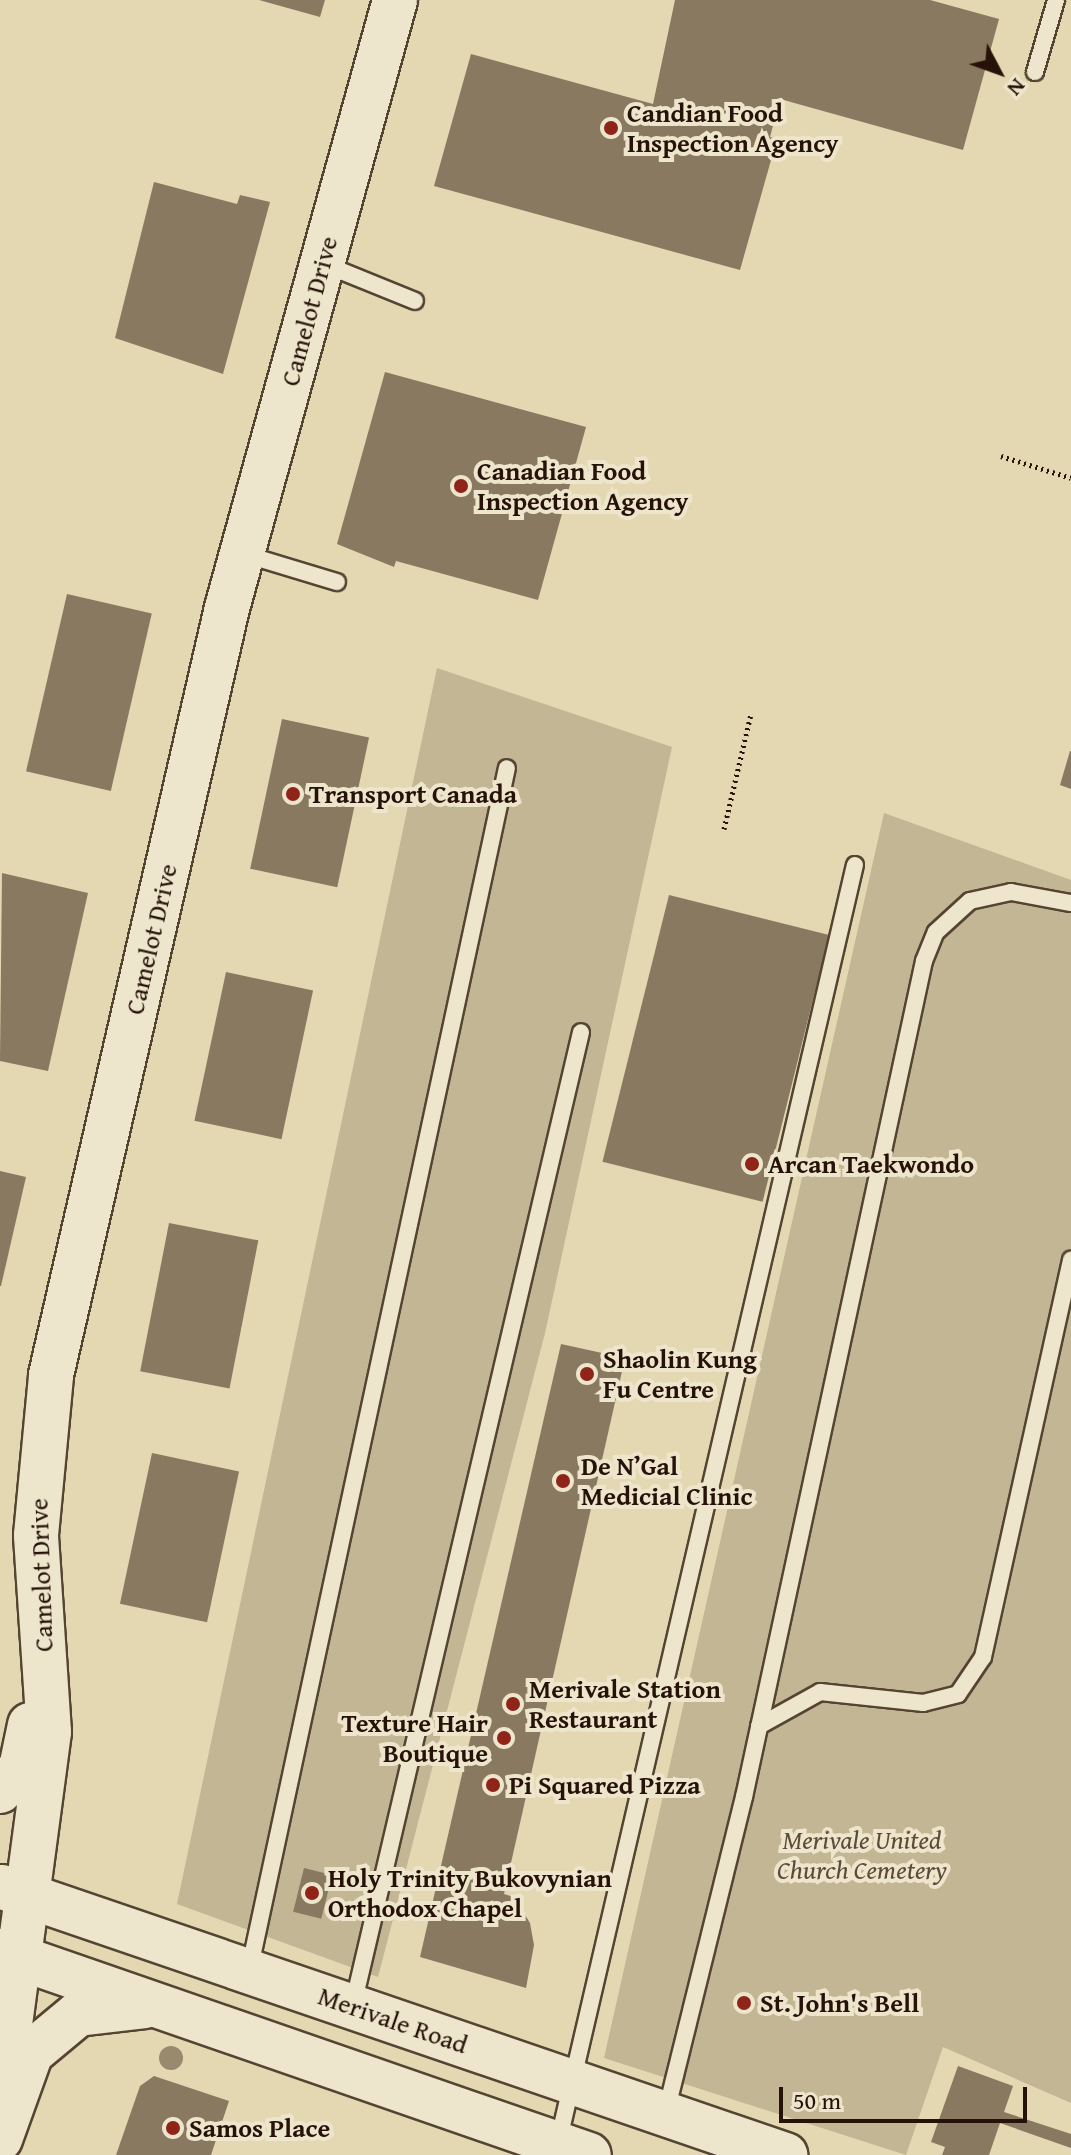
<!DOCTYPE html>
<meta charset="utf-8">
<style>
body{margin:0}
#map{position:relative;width:1071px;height:2155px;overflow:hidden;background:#e3d8b1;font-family:"Gentium Book Plus",serif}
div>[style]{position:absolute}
.green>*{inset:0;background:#c3b694}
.building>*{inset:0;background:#887960;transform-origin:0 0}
.path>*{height:5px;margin-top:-2.5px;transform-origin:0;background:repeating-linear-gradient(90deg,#261208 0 2px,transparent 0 6px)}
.roads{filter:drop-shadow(2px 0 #554432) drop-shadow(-2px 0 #554432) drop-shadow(0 2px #554432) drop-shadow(0 -2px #554432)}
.lane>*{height:16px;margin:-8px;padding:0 8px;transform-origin:8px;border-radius:8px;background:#ede6cc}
.secondary>*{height:44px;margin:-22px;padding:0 22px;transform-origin:22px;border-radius:22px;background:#ede6cc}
.trees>*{width:24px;height:24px;margin:-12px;border-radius:50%;background:#998a6f}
.dots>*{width:22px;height:22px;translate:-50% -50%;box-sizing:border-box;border:4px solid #ede6cc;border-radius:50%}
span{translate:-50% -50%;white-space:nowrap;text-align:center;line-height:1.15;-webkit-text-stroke:8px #ede6cc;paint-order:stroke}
.poi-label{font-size:26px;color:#261208;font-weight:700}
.left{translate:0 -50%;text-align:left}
.right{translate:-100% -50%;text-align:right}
.street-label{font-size:26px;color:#261208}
.park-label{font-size:26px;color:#5d4b39;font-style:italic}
.north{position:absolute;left:959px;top:32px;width:80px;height:80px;-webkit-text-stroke:6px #ede6cc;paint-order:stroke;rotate:131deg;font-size:22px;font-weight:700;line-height:32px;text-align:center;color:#261208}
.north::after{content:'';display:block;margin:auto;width:28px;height:36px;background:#261208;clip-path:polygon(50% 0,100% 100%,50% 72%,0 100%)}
.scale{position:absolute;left:779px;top:2087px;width:248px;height:36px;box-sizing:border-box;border:4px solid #261208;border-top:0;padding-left:10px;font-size:24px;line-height:28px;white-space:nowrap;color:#261208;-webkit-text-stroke:6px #ede6cc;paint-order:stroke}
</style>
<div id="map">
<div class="green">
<i style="clip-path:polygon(437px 668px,672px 747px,545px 1333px,378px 1977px,177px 1904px)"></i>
<i style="clip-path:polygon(884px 813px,1071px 880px,1071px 2103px,943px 2047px,906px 2155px,604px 2058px)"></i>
</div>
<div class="building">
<i style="clip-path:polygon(259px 0,325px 0,320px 17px)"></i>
<i style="clip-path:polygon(675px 0,930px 0,999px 19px,963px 150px,780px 99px,770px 137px,777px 139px,740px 270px,434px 186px,471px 54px,653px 104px)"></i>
<i style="clip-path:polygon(154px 182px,237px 204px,240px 195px,270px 202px,223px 374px,115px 338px)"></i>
<i style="clip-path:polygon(385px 372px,586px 427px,538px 600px,396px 561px,394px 567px,337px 544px)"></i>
<i style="left:67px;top:594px;width:87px;height:182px;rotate:13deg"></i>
<i style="left:282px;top:719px;width:89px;height:153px;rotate:12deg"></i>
<i style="clip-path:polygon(1070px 751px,1071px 751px,1071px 789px,1060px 785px)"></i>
<i style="clip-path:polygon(2px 873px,88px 893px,48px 1071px,0 1061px)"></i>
<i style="left:669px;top:895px;width:165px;height:275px;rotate:14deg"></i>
<i style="left:226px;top:972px;width:89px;height:152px;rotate:12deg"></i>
<i style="clip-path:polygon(0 1171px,26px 1177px,1px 1286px,0 1286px)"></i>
<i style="left:169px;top:1223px;width:91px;height:151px;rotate:11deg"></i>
<i style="clip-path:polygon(561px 1344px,625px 1358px,504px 1894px,514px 1897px,530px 1923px,534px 1945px,526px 1988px,420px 1957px)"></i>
<i style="left:152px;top:1453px;width:89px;height:154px;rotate:12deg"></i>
<i style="left:304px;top:1868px;width:29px;height:45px;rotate:14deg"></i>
<i style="clip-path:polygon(958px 2066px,1013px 2086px,1004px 2112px,1071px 2134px,1071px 2148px,1000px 2123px,989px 2155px,942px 2155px,945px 2147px,931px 2142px)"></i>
<i style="clip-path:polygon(154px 2076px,229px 2101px,211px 2155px,116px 2155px,140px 2086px)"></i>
</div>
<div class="path">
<i style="left:1001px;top:456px;width:73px;rotate:17.4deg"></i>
<i style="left:724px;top:829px;width:118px;rotate:-76.8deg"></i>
</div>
<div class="roads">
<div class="lane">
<i style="left:1035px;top:72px;width:75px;rotate:-73.7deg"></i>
<i style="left:324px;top:264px;width:98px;rotate:22.1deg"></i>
<i style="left:244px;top:554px;width:97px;rotate:16.8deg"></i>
<i style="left:759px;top:1726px;width:70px;rotate:-29.1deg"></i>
<i style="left:820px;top:1692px;width:104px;rotate:6.1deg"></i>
<i style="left:923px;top:1703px;width:36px;rotate:-14deg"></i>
<i style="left:958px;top:1694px;width:45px;rotate:-56deg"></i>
<i style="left:983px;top:1657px;width:407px;rotate:-77.5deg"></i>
<i style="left:249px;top:1971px;width:1230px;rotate:-77.9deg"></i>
<i style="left:353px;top:2005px;width:999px;rotate:-76.81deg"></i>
<i style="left:666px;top:2112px;width:325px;rotate:-76.1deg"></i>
<i style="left:744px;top:1797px;width:855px;rotate:-77.85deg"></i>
<i style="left:924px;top:961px;width:31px;rotate:-68deg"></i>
<i style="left:936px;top:932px;width:46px;rotate:-42.4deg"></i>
<i style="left:970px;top:901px;width:42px;rotate:-12.4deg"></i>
<i style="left:1011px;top:892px;width:61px;rotate:10.4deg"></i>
<i style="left:558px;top:2143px;width:1312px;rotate:-76.92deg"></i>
</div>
<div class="secondary">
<i style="left:0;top:1791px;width:31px;rotate:-48deg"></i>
<i style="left:21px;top:1768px;width:44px;rotate:-78.2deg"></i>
<i style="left:2px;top:1887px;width:828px;rotate:18.89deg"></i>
<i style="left:0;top:1951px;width:623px;rotate:19.1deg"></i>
<i style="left:0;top:2099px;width:370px;rotate:-82.4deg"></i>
<i style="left:49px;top:1732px;width:197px;rotate:-93.8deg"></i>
<i style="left:36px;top:1535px;width:161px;rotate:-84.6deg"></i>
<i style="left:51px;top:1375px;width:787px;rotate:-77.08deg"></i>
<i style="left:227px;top:608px;width:631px;rotate:-74.55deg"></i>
<i style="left:0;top:2139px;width:91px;rotate:-70.2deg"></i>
<i style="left:31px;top:2053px;width:61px;rotate:-39.7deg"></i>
<i style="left:78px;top:2014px;width:67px;rotate:-6.8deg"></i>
</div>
</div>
<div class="trees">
<i style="left:171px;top:2058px"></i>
</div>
<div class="dots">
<i style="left:611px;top:128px;background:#8f2418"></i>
<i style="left:461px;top:486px;background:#8f2418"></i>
<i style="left:293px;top:794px;background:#8f2418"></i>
<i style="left:752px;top:1164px;background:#8f2418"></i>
<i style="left:587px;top:1374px;background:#8f2418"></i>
<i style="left:563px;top:1481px;background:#8f2418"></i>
<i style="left:513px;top:1704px;background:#8f2418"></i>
<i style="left:504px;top:1738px;background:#8f2418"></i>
<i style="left:493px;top:1785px;background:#8f2418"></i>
<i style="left:312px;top:1893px;background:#8f2418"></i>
<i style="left:744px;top:2003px;background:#8f2418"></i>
<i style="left:173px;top:2128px;background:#8f2418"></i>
</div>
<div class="poi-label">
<span class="left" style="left:627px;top:128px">Candian Food<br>Inspection Agency</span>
<span class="left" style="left:477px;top:486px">Canadian Food<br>Inspection Agency</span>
<span class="left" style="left:309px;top:794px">Transport Canada</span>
<span class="left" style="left:768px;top:1164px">Arcan Taekwondo</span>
<span class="left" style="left:603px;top:1374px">Shaolin Kung<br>Fu Centre</span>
<span class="left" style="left:581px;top:1481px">De N’Gal<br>Medicial Clinic</span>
<span class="left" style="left:529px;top:1704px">Merivale Station<br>Restaurant</span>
<span class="right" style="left:488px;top:1738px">Texture Hair<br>Boutique</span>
<span class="left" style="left:509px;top:1785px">Pi Squared Pizza</span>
<span class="left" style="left:328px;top:1893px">Holy Trinity Bukovynian<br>Orthodox Chapel</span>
<span class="left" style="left:760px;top:2003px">St. John's Bell</span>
<span class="left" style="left:189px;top:2128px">Samos Place</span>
</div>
<div class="street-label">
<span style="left:309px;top:311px;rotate:-75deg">Camelot Drive</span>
<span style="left:151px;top:939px;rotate:-77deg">Camelot Drive</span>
<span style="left:41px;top:1575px;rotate:-92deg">Camelot Drive</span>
<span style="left:393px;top:2020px;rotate:19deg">Merivale Road</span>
</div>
<div class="park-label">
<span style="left:862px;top:1855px">Merivale United<br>Church Cemetery</span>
</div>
<div class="north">N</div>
<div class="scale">50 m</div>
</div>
